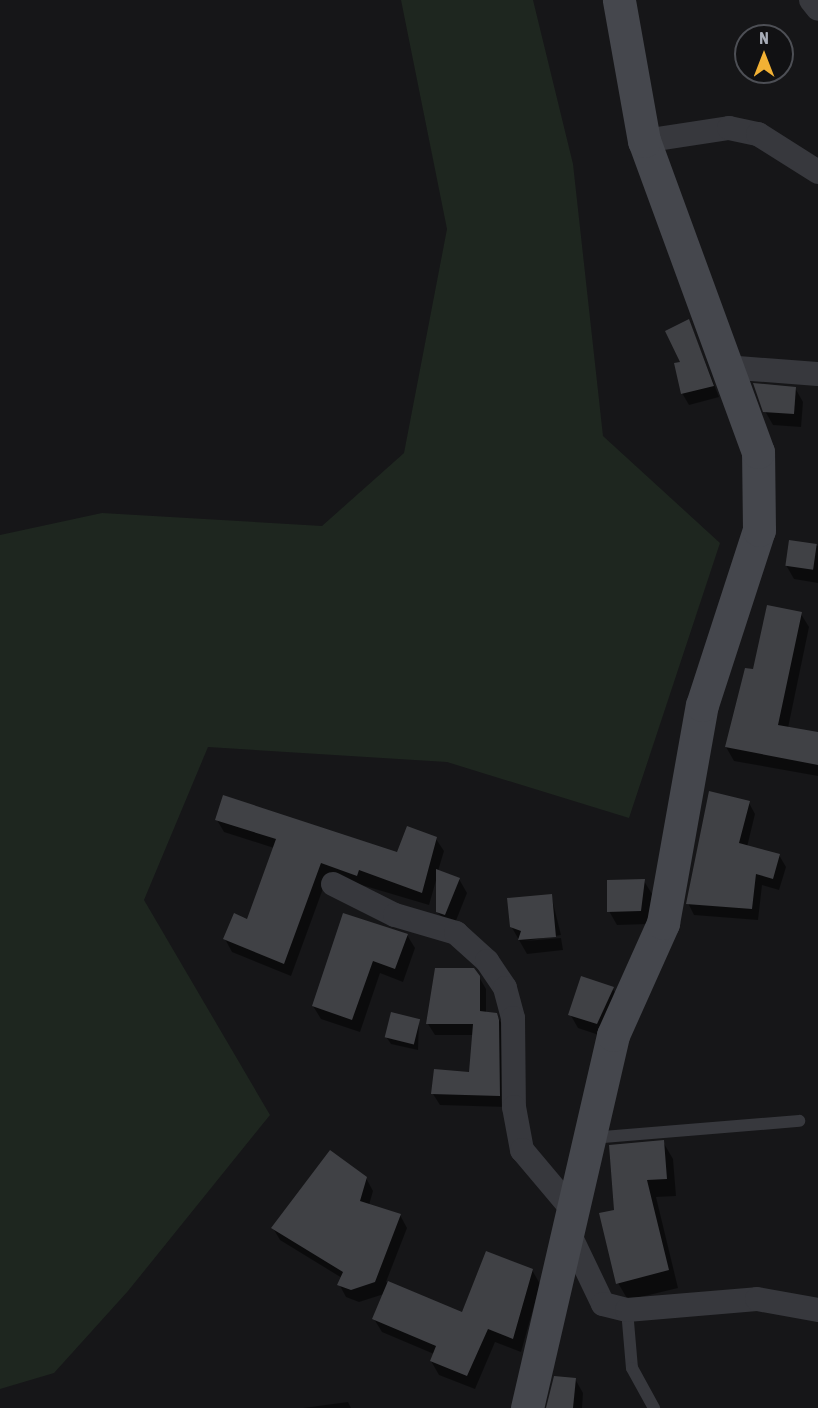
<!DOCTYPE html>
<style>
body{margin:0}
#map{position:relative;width:818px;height:1408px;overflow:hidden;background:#161618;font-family:"Asap Condensed",sans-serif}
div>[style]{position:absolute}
.green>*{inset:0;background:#1e261f}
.shadow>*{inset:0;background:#0007}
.building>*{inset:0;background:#404145;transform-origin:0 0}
.lane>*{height:12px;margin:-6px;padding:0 6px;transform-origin:6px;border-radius:6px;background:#37383d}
.street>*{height:24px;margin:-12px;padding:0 12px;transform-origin:12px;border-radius:12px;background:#37383d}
.secondary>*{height:33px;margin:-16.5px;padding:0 16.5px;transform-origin:16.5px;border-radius:16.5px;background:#45474d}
span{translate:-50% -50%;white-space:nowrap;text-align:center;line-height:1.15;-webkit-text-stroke:4.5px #111113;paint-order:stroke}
.north{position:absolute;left:734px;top:24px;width:60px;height:60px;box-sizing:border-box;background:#111113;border:2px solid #4d4f55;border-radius:50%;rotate:0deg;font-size:16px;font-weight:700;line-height:24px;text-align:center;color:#a8adb8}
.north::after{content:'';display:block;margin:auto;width:21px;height:27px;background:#f2b134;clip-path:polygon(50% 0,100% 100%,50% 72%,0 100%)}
</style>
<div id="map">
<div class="green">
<i style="clip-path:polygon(401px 0,533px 0,573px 164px,603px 436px,720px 543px,629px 818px,447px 762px,208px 747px,144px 900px,270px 1115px,128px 1291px,54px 1373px,0 1389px,0 535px,102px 513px,322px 526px,404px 453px,447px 229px)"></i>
</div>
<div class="shadow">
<i style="clip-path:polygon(689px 321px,719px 397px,689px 405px,682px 393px)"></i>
<i style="clip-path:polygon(795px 388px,803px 402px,801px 427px,773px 425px,765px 411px)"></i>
<i style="clip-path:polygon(790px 542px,818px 546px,818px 583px,794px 579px,786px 565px)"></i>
<i style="clip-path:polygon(801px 614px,809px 627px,788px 728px,818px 734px,818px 776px,734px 761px,726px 747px)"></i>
<i style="clip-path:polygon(749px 803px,755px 814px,747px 847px,779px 855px,786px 867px,779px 890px,762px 885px,758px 920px,694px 915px,688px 903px)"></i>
<i style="clip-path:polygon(217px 820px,398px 854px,436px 839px,444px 851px,438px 871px,459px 879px,467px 893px,453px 928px,437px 912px,437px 877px,429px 905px,328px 875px,291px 976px,232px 952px,225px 939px,248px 921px,274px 848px,224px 832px)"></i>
<i style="clip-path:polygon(644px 881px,652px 894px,648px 924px,617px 925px,609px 911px)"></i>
<i style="clip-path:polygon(551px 895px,561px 935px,525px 941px,561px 938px,563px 950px,527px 954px,511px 926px)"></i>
<i style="clip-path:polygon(407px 935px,415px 948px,403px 982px,380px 973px,360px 1032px,321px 1019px,313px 1006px)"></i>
<i style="clip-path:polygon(479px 977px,486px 989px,486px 1013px,496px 1014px,503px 1026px,506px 1107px,440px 1105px,433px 1094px,470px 1074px,473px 1035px,435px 1035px,428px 1024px)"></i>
<i style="clip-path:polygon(613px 989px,620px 1002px,605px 1037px,578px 1028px,570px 1014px)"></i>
<i style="clip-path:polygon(419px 1020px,418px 1050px,391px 1044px,387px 1038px)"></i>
<i style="clip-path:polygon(663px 1142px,673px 1159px,676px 1196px,656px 1197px,678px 1288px,628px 1300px,618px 1283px,615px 1211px)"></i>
<i style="clip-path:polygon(366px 1178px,373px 1191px,369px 1205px,400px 1215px,407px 1228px,386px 1282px,463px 1314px,532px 1270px,540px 1284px,521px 1352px,495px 1342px,475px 1389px,439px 1375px,431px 1361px,434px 1354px,382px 1332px,374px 1319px,384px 1294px,359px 1302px,346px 1297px,339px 1284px,342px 1278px,280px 1240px,273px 1228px)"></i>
<i style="clip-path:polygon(575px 1379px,583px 1393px,582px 1408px,547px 1408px)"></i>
<i style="clip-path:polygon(348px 1402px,351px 1408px,303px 1408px)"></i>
</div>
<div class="building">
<i style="clip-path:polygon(689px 319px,714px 386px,681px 394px,674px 363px,680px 362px,665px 331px)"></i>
<i style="clip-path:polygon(753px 383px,796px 387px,794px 414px,763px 412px)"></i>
<i style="left:789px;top:540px;width:28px;height:26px;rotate:8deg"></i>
<i style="clip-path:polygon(767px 605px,802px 612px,778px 725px,818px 732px,818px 765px,725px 747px,745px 668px,753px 669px)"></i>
<i style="clip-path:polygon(709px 791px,750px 801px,739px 843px,780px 854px,773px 879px,756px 874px,752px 909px,686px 904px)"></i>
<i style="clip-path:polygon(223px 795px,397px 852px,407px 826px,437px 837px,422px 893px,359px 870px,357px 876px,321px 863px,284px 964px,223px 939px,234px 913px,247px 919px,276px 839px,215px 820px)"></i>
<i style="clip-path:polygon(436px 869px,460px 878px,445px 915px,436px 912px)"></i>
<i style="clip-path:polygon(645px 879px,641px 911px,607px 912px,607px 880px)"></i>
<i style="clip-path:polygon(552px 894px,556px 937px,518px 940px,521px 931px,510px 927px,507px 898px)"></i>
<i style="clip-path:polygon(343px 913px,408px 934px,395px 969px,373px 961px,352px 1020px,312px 1006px)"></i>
<i style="clip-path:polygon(435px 968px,474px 968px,480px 976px,480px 1011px,497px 1013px,499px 1020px,500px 1096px,431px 1094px,434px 1069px,469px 1072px,473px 1024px,426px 1024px)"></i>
<i style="clip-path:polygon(581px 976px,614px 987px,597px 1024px,568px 1015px)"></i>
<i style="left:391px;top:1012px;width:30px;height:26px;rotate:14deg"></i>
<i style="clip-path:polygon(664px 1140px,667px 1179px,647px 1180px,669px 1270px,616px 1284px,599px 1213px,614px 1210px,609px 1145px)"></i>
<i style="clip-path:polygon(330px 1150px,367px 1177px,360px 1201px,401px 1214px,375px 1282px,351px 1290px,337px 1285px,343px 1272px,271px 1228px)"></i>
<i style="clip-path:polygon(486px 1251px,533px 1269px,513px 1339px,488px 1329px,467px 1376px,430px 1361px,436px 1346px,372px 1319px,388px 1281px,462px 1312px)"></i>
<i style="clip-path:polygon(554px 1376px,576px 1378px,573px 1408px,546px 1408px)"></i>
</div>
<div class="lane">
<i style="left:591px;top:1138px;width:209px;rotate:-4.7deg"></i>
<i style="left:627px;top:1310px;width:58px;rotate:85.1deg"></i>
<i style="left:632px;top:1368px;width:46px;rotate:61.2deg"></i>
</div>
<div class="street">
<i style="left:811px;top:0;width:11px;rotate:52deg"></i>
<i style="left:644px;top:141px;width:86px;rotate:-8.7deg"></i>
<i style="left:729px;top:128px;width:30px;rotate:12deg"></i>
<i style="left:758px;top:134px;width:71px;rotate:32.3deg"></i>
<i style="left:725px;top:367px;width:93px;rotate:4.3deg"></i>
<i style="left:333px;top:884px;width:69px;rotate:26.6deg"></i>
<i style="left:395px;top:915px;width:64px;rotate:16.4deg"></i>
<i style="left:456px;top:933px;width:42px;rotate:42.1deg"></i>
<i style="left:487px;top:961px;width:32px;rotate:56deg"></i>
<i style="left:505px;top:988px;width:31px;rotate:75deg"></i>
<i style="left:513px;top:1018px;width:89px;rotate:89.4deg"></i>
<i style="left:514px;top:1107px;width:44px;rotate:79.5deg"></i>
<i style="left:522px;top:1150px;width:75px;rotate:49.9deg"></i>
<i style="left:567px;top:1229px;width:83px;rotate:64.4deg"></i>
<i style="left:603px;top:1304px;width:25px;rotate:14deg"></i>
<i style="left:627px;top:1310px;width:130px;rotate:-4.8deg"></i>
<i style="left:757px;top:1299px;width:62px;rotate:10.2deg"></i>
</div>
<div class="secondary">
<i style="left:527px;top:1408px;width:383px;rotate:-77deg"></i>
<i style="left:613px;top:1035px;width:123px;rotate:-65.9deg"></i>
<i style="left:663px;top:923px;width:221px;rotate:-79.9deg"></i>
<i style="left:702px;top:705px;width:184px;rotate:-72deg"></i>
<i style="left:759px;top:530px;width:78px;rotate:-90.7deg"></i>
<i style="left:758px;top:452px;width:331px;rotate:-110.1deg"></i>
<i style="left:644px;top:141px;width:143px;rotate:-100.1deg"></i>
</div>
<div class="north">N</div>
</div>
